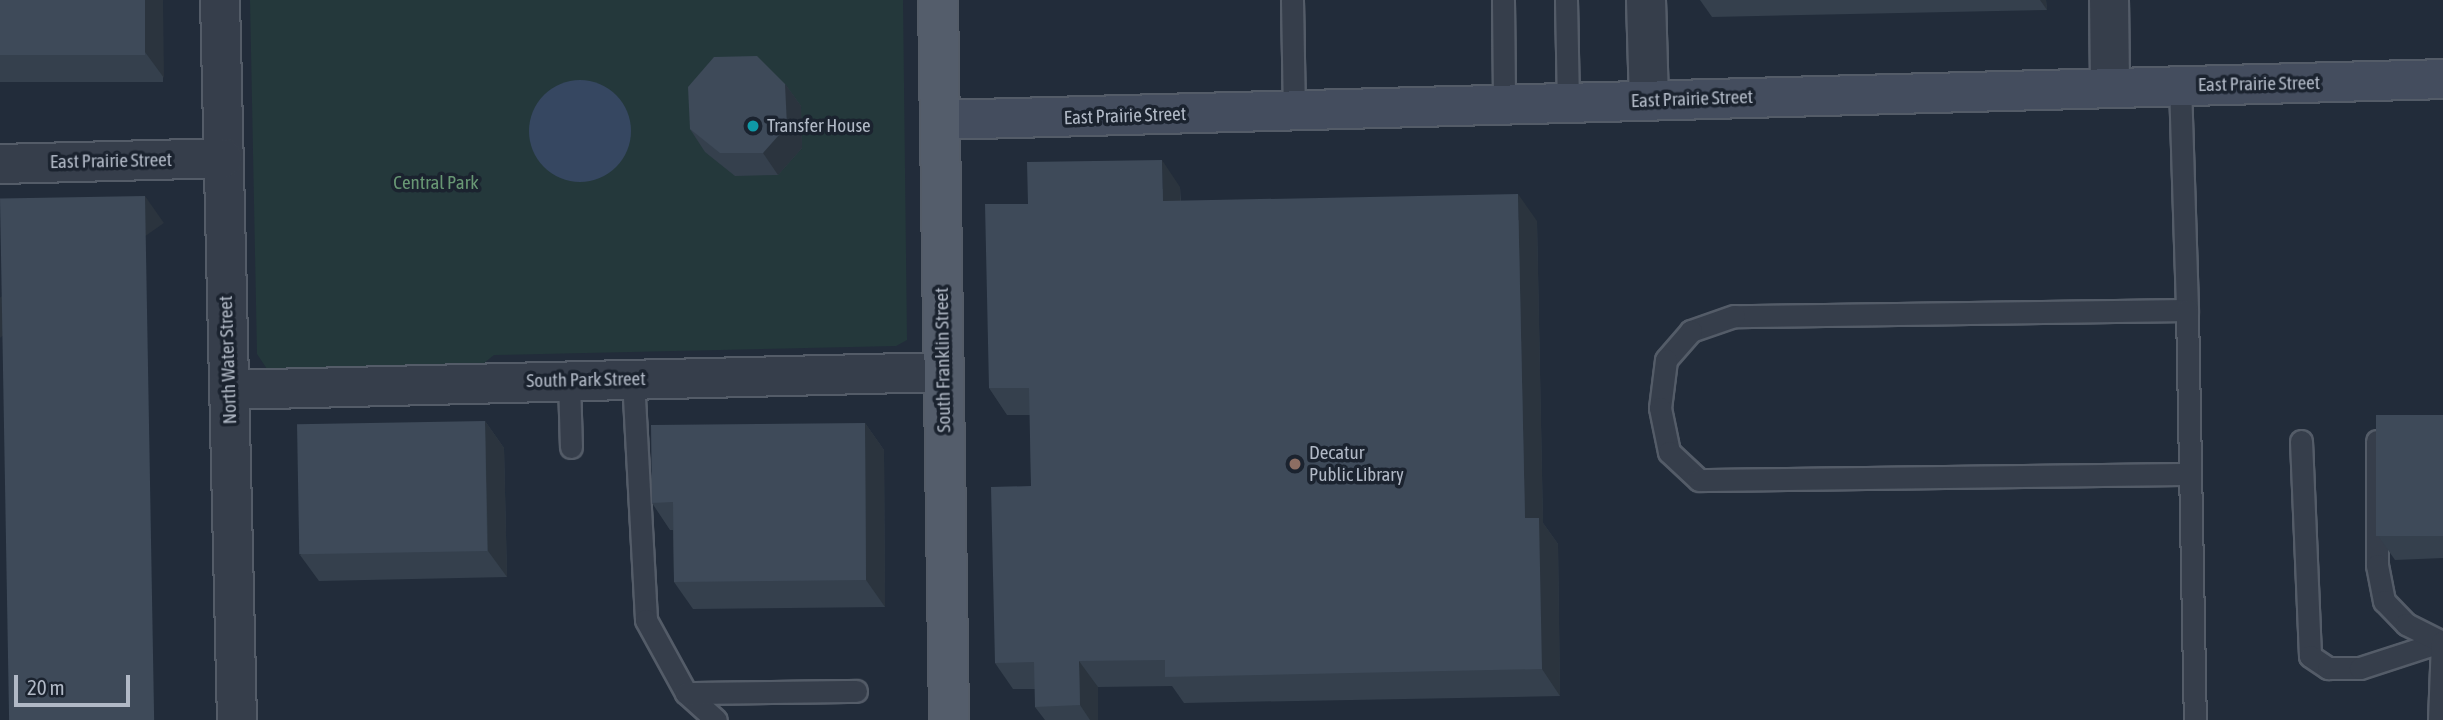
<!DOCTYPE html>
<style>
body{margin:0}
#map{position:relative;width:2443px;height:720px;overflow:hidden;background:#222c3a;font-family:"Asap Condensed",sans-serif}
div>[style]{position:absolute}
.green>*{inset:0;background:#24383b}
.water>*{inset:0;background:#364761}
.round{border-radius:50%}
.roads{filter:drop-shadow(2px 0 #545c68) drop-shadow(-2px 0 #545c68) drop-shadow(0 2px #545c68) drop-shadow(0 -2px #545c68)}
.lane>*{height:21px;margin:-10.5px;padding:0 10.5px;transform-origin:10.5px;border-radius:10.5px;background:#363e4b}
.street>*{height:38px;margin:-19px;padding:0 19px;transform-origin:19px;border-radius:19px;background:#363e4b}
.secondary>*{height:38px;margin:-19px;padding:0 19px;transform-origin:19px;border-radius:19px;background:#444d5e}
.primary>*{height:38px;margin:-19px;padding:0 19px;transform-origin:19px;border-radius:19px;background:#545d6b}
.wall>*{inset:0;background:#35404d;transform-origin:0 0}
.shaded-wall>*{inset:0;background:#2b343e;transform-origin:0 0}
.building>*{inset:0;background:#3e4a59;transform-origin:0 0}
.dots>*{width:19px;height:19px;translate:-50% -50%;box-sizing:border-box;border:4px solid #1b232f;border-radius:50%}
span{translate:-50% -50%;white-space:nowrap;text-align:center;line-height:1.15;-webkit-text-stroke:7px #1b232f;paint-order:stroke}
.street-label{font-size:19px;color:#b1b9c6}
.poi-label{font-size:19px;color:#b1b9c6}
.left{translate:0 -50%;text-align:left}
.park-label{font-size:19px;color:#689774}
.scale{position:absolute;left:14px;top:675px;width:116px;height:32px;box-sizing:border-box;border:4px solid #b1b9c6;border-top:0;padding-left:9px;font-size:21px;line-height:24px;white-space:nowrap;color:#b1b9c6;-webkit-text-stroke:5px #1b232f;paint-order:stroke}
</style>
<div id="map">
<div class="green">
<i style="clip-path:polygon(250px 0,903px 0,907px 340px,896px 346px,494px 355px,473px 372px,267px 369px,257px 354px)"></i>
</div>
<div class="water">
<i class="round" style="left:529px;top:80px;width:102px;height:102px"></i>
</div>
<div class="roads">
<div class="lane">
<i style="left:1292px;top:0;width:110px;rotate:89deg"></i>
<i style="left:1503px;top:0;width:104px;rotate:89.4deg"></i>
<i style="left:1566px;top:0;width:103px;rotate:88.9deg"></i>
<i style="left:2180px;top:85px;width:225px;rotate:88.2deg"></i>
<i style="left:2187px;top:310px;width:453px;rotate:179.2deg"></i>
<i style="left:1734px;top:316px;width:46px;rotate:160.8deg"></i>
<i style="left:1691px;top:331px;width:38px;rotate:131deg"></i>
<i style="left:1666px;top:360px;width:48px;rotate:97.1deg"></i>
<i style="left:1660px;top:408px;width:45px;rotate:78.4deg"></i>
<i style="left:1669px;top:452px;width:41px;rotate:43deg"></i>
<i style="left:1699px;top:480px;width:491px;rotate:-0.7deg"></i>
<i style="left:2187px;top:310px;width:410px;rotate:88.9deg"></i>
<i style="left:633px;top:379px;width:241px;rotate:86.9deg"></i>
<i style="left:646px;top:620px;width:83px;rotate:61.3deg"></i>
<i style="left:686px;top:693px;width:40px;rotate:42deg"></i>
<i style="left:569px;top:381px;width:66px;rotate:88.3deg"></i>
<i style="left:2301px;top:441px;width:215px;rotate:87.6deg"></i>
<i style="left:2310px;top:656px;width:22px;rotate:34deg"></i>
<i style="left:2328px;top:668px;width:32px"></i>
<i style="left:2360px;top:668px;width:87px;rotate:-18deg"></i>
<i style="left:2377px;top:441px;width:124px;rotate:90deg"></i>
<i style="left:2377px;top:565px;width:37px;rotate:79deg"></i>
<i style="left:2384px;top:601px;width:32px;rotate:46deg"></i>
<i style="left:2406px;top:624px;width:40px;rotate:26.6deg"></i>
<i style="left:2442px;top:642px;width:78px;rotate:92.2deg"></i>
<i style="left:686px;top:693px;width:170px;rotate:-0.7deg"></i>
</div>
<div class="street">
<i style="left:220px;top:0;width:720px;rotate:88.65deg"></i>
<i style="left:1646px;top:0;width:100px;rotate:88.3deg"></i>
<i style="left:2109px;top:0;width:87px;rotate:89.3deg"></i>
<i style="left:0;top:164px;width:223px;rotate:-1.5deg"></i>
<i style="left:229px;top:390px;width:714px;rotate:-1.44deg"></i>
</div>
<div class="secondary">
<i style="left:941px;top:120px;width:1503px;rotate:-1.56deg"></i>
</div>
<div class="primary">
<i style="left:938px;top:0;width:720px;rotate:89.12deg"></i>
</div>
</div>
<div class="wall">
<i style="left:0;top:0;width:163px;height:82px"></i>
<i style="clip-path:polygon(1700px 0,2046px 0,2047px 10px,1712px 17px)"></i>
<i style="clip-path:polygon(785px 84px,801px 106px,802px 148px,778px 175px,735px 176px,705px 152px,690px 129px)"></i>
<i style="clip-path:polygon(1180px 187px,1181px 201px,1537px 221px,1543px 523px,1558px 544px,1560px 696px,1184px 703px,1172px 686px,1098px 687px,1098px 720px,1045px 720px,1035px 707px,1035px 689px,1013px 689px,995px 663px,1031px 486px,1030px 415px,1007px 415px,989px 388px,1028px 204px)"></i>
<i style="clip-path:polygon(2443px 415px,2443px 558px,2395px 560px,2379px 537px)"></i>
<i style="clip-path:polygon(485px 421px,504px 448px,507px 577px,319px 581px,300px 555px)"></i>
<i style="clip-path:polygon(865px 423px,884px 450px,885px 607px,693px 609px,674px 582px,673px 530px,670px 530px,652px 503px)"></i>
</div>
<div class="shaded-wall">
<i style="clip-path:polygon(145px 0,163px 0,164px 78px,145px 52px)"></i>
<i style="clip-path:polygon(2040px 0,2046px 0,2047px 10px)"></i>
<i style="clip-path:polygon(785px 84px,801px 106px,802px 148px,778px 175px,763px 153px)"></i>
<i style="clip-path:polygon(1162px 160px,1180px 187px,1181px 228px,1163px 201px)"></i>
<i style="clip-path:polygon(1518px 194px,1537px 221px,1543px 523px,1558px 544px,1560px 696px,1542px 669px,1525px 518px)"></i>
<i style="left:145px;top:196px;width:33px;height:524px;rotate:55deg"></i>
<i style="clip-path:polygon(485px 421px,504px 448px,507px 577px,488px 551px)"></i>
<i style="clip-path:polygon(865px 423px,884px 450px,885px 607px,866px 580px)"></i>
<i style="clip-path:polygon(1079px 661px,1098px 687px,1098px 720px,1090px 720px,1080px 705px)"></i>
</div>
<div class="building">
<i style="left:0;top:0;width:145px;height:55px"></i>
<i style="clip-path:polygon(757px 56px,785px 84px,787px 126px,763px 153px,720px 153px,690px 129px,688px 87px,714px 57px)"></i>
<i style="clip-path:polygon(1162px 160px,1163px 201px,1518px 194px,1525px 518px,1539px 518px,1542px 669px,1165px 677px,1165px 660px,1079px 661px,1080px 705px,1035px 707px,1034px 662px,995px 663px,991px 487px,1031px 486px,1029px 388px,989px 388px,985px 204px,1028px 204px,1027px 162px)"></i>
<i style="left:145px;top:196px;width:524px;height:145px;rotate:89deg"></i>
<i style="left:2443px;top:415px;width:121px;height:67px;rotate:90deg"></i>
<i style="left:485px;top:421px;width:130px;height:188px;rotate:89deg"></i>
<i style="clip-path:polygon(865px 423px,866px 580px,674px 582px,673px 502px,652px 503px,651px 425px)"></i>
</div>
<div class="dots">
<i style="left:753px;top:126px;background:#0f9aa8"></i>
<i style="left:1295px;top:464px;background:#8d6e63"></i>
</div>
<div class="street-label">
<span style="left:2259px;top:84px;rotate:-1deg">East Prairie Street</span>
<span style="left:1692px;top:99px;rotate:-2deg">East Prairie Street</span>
<span style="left:1125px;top:116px;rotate:-2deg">East Prairie Street</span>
<span style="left:111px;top:161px;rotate:-1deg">East Prairie Street</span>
<span style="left:228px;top:360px;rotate:-92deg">North Water Street</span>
<span style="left:943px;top:360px;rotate:-91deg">South Franklin Street</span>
<span style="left:586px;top:380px;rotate:-1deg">South Park Street</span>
</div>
<div class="poi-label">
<span class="left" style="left:767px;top:126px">Transfer House</span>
<span class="left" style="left:1309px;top:464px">Decatur<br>Public Library</span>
</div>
<div class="park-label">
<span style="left:436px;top:183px">Central Park</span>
</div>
<div class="scale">20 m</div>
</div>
